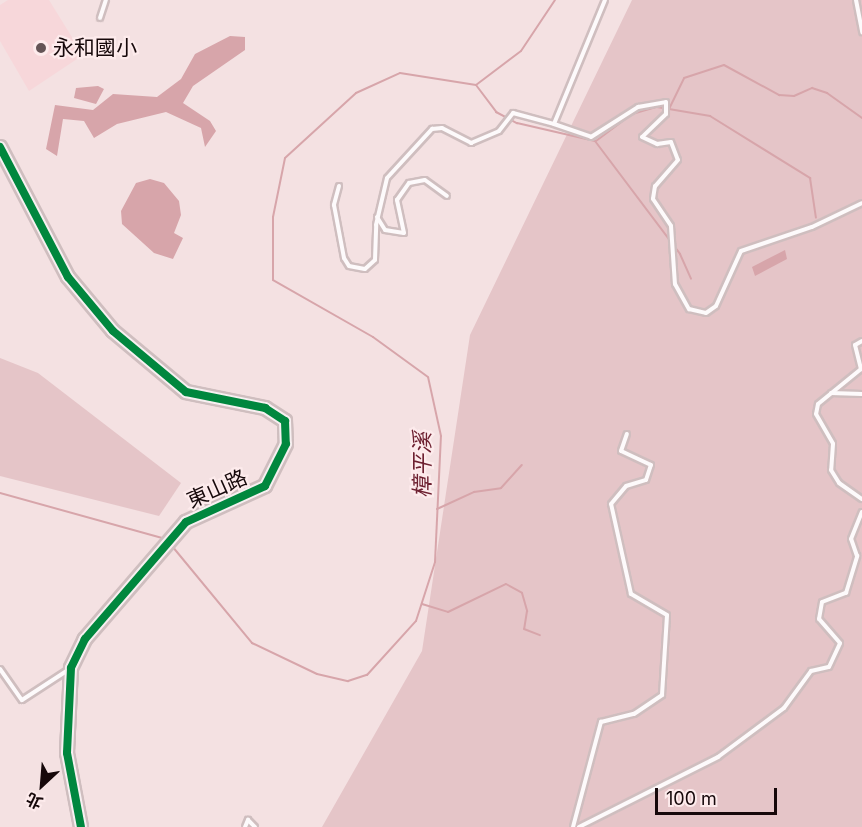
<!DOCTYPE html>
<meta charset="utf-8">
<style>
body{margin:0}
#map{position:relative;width:862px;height:827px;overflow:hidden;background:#f4e1e2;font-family:Inter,"Noto Sans TC",sans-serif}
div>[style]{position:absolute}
.built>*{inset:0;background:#f7d7da}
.green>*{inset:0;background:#e5c5c8}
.water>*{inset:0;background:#d7a5aa}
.stream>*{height:2px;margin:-1px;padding:0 1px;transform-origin:1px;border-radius:1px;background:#d7a5aa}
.roads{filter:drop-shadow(2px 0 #cfbebf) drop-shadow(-2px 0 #cfbebf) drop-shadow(0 2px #cfbebf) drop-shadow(0 -2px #cfbebf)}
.lane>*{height:4px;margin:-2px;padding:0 2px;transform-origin:2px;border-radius:2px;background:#fdfafb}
.secondary>*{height:12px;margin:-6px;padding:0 6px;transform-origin:6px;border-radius:6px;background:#f7f0f1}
.cycleway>*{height:8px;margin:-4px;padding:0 4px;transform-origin:4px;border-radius:4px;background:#00873e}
.dots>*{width:16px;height:16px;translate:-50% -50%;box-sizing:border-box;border:3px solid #fdebec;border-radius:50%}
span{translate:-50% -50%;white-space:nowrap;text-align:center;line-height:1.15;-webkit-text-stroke:4.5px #fdebec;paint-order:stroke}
.poi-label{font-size:21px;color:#16080a}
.left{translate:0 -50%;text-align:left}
.street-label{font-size:21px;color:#16080a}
.water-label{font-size:22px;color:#6e2131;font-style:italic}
.north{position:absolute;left:12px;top:755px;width:60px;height:60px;-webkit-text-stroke:4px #fdebec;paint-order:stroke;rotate:206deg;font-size:16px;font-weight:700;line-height:24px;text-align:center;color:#16080a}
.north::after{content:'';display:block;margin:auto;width:21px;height:27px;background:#16080a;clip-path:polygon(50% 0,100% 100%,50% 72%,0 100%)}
.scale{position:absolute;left:655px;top:788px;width:122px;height:27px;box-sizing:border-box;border:3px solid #16080a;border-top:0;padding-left:8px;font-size:18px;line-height:21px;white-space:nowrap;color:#16080a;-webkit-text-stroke:4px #fdebec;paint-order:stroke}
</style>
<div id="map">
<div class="built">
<i style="clip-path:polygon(8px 0,49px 0,83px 55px,29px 91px,0 41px,0 5px)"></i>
</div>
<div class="green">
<i style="clip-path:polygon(632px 0,862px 0,862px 827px,322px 827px,422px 651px,470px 335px)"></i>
<i style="clip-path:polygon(0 358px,38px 373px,181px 483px,159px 516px,0 476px)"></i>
</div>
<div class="water">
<i style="clip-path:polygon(230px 36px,245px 37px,245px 50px,193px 86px,183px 103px,210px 121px,216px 131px,205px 147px,201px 128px,166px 112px,117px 124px,94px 138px,84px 121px,63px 119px,57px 156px,46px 149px,55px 105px,93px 110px,113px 94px,157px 97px,181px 79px,195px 54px)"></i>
<i style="clip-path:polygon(98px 86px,104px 89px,96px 104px,74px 98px,76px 88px)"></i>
<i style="clip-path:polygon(150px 179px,164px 183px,179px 201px,181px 215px,174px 233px,183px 238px,173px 259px,154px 253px,122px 224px,121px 211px,136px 183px)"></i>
<i style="clip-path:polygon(785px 250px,787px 259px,755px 276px,752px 267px)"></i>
</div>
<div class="stream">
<i style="left:476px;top:85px;width:34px;rotate:53deg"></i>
<i style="left:496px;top:112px;width:24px;rotate:28deg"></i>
<i style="left:517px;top:123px;width:80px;rotate:13deg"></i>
<i style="left:595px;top:141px;width:141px;rotate:53deg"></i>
<i style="left:680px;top:254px;width:27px;rotate:66deg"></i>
<i style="left:669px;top:109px;width:34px;rotate:-64deg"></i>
<i style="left:684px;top:78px;width:42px;rotate:-18deg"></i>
<i style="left:724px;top:65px;width:63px;rotate:28.6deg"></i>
<i style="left:779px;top:95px;width:15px;rotate:4deg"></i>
<i style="left:794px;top:96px;width:20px;rotate:-24deg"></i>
<i style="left:812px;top:88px;width:16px;rotate:18deg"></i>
<i style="left:827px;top:93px;width:43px;rotate:35.5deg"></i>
<i style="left:596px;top:141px;width:45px;rotate:-36.9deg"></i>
<i style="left:632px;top:114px;width:26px;rotate:-16deg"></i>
<i style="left:657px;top:107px;width:54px;rotate:9.6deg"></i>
<i style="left:710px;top:116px;width:118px;rotate:31.8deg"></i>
<i style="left:810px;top:178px;width:40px;rotate:81.5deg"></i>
<i style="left:0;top:493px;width:172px;rotate:15.5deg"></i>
<i style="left:437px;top:509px;width:41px;rotate:-24.7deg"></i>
<i style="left:474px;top:492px;width:27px;rotate:-8deg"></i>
<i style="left:501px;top:488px;width:31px;rotate:-48deg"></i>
<i style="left:172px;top:546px;width:126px;rotate:50.5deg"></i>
<i style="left:252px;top:643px;width:72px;rotate:25.5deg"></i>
<i style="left:317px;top:674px;width:32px;rotate:13deg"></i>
<i style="left:348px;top:681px;width:20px;rotate:-18deg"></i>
<i style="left:367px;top:675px;width:73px;rotate:-47.8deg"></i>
<i style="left:416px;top:621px;width:62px;rotate:-72.1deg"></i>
<i style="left:435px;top:562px;width:126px;rotate:-87.3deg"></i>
<i style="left:441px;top:436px;width:60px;rotate:-102.4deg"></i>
<i style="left:428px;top:377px;width:68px;rotate:-144deg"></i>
<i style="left:373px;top:337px;width:115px;rotate:-150.3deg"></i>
<i style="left:273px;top:280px;width:63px;rotate:-90deg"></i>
<i style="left:273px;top:217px;width:60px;rotate:-78.5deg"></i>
<i style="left:285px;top:158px;width:96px;rotate:-42.5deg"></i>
<i style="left:356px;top:93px;width:48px;rotate:-24.4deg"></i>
<i style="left:400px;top:73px;width:77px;rotate:9deg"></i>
<i style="left:476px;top:85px;width:56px;rotate:-37.1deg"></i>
<i style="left:521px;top:51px;width:61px;rotate:-56.3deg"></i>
<i style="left:422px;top:604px;width:27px;rotate:17deg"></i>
<i style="left:448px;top:612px;width:64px;rotate:-25.8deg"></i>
<i style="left:506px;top:584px;width:18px;rotate:29deg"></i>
<i style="left:522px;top:593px;width:19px;rotate:74deg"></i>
<i style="left:527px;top:611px;width:18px;rotate:99deg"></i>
<i style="left:524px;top:629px;width:17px;rotate:21deg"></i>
</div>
<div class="roads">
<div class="lane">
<i style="left:605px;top:0;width:134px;rotate:112.4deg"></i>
<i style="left:554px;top:124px;width:39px;rotate:19deg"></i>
<i style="left:591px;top:137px;width:56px;rotate:-32.6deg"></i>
<i style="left:638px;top:107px;width:28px;rotate:-10deg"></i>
<i style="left:666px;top:102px;width:12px;rotate:90deg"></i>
<i style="left:666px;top:114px;width:33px;rotate:136deg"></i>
<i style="left:642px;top:137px;width:17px;rotate:25deg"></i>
<i style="left:657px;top:144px;width:14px;rotate:-8deg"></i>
<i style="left:671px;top:142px;width:19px;rotate:69deg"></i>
<i style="left:678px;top:160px;width:35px;rotate:131deg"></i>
<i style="left:655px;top:186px;width:13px;rotate:99deg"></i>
<i style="left:653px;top:199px;width:32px;rotate:56deg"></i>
<i style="left:671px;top:226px;width:58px;rotate:86.1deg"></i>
<i style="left:675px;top:284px;width:29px;rotate:61deg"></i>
<i style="left:689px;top:309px;width:17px;rotate:13deg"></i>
<i style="left:706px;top:313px;width:12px;rotate:-35deg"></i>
<i style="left:716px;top:306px;width:60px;rotate:-65.6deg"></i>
<i style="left:741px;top:251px;width:75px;rotate:-18.7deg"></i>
<i style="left:812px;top:227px;width:55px;rotate:-25.6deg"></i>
<i style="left:856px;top:0;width:33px;rotate:79deg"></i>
<i style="left:100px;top:18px;width:19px;rotate:-72deg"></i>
<i style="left:339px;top:186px;width:20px;rotate:105deg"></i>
<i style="left:334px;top:205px;width:54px;rotate:79.3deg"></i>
<i style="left:344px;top:258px;width:9px;rotate:58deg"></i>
<i style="left:349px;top:266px;width:16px;rotate:11deg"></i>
<i style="left:365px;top:269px;width:13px;rotate:-42deg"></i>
<i style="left:375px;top:260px;width:35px;rotate:-88deg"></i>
<i style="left:376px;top:225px;width:48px;rotate:-76.8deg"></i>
<i style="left:387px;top:178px;width:67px;rotate:-47.4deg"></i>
<i style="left:432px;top:129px;width:10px;rotate:-6deg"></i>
<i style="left:442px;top:128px;width:33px;rotate:27deg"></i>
<i style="left:471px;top:143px;width:30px;rotate:-23deg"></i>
<i style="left:499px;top:131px;width:23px;rotate:-52deg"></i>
<i style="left:513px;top:113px;width:42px;rotate:15deg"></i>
<i style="left:377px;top:217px;width:15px;rotate:58deg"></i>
<i style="left:385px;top:230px;width:19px;rotate:9deg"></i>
<i style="left:404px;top:233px;width:34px;rotate:-102deg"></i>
<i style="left:397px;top:200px;width:21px;rotate:-55deg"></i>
<i style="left:409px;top:183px;width:16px;rotate:-11deg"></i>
<i style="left:425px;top:180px;width:27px;rotate:36deg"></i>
<i style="left:862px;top:341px;width:8px;rotate:150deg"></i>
<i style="left:855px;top:345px;width:25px;rotate:76deg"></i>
<i style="left:861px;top:369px;width:55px;rotate:140.9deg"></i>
<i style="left:818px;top:404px;width:10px;rotate:101deg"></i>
<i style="left:816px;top:414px;width:34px;rotate:60deg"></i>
<i style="left:833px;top:444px;width:26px;rotate:94deg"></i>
<i style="left:831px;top:470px;width:15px;rotate:58deg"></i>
<i style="left:839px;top:483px;width:28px;rotate:35deg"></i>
<i style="left:831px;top:393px;width:31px;rotate:2deg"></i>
<i style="left:0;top:669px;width:38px;rotate:55deg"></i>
<i style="left:22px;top:700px;width:55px;rotate:-33.1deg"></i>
<i style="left:245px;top:827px;width:8px;rotate:-67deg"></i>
<i style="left:248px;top:820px;width:10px;rotate:45deg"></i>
<i style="left:573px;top:827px;width:109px;rotate:-75.1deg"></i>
<i style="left:601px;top:722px;width:34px;rotate:-14deg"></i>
<i style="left:634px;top:714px;width:34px;rotate:-34deg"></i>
<i style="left:662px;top:695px;width:80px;rotate:-86.4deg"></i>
<i style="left:667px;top:615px;width:42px;rotate:-149.7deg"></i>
<i style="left:631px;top:594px;width:92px;rotate:-102.5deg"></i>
<i style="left:611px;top:504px;width:23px;rotate:-50deg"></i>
<i style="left:626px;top:486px;width:21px;rotate:-17deg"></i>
<i style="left:646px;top:480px;width:16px;rotate:-72deg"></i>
<i style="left:651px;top:465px;width:33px;rotate:-155deg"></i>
<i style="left:621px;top:451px;width:18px;rotate:-71deg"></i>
<i style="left:579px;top:827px;width:156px;rotate:-26.7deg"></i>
<i style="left:718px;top:757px;width:82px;rotate:-36.6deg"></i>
<i style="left:784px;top:708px;width:46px;rotate:-53.9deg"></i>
<i style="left:811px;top:671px;width:18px;rotate:-13deg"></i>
<i style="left:829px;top:667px;width:26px;rotate:-65deg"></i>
<i style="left:840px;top:643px;width:32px;rotate:-131deg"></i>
<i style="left:819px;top:619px;width:17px;rotate:-80deg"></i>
<i style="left:822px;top:602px;width:26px;rotate:-21deg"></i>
<i style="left:846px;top:593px;width:39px;rotate:-73deg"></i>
<i style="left:857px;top:556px;width:18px;rotate:-109deg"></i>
<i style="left:851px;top:539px;width:29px;rotate:-68deg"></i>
</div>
<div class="secondary">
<i style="left:0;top:147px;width:147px;rotate:62.4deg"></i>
<i style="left:68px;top:277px;width:70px;rotate:50.2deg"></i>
<i style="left:113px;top:331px;width:95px;rotate:39.9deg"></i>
<i style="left:186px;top:392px;width:81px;rotate:11.4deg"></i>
<i style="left:265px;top:408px;width:24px;rotate:33deg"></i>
<i style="left:285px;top:421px;width:23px;rotate:88deg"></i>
<i style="left:286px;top:444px;width:47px;rotate:116.6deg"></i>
<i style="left:265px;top:486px;width:87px;rotate:155.5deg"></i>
<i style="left:186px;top:522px;width:155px;rotate:130.8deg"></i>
<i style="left:85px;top:639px;width:32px;rotate:116deg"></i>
<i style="left:71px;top:668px;width:85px;rotate:92.7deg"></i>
<i style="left:67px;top:753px;width:75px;rotate:79.3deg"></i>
</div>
</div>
<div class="cycleway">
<i style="left:0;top:147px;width:147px;rotate:62.4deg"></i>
<i style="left:68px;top:277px;width:70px;rotate:50.2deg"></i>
<i style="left:113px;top:331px;width:95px;rotate:39.9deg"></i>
<i style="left:186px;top:392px;width:81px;rotate:11.4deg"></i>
<i style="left:265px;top:408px;width:24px;rotate:33deg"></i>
<i style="left:285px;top:421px;width:23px;rotate:88deg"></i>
<i style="left:286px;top:444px;width:47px;rotate:116.6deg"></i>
<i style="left:265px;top:486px;width:87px;rotate:155.5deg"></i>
<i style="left:186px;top:522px;width:155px;rotate:130.8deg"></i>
<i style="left:85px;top:639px;width:32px;rotate:116deg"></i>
<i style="left:71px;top:668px;width:85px;rotate:92.7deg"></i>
<i style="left:67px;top:753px;width:75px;rotate:79.3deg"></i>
</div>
<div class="dots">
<i style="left:41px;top:48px;background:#645456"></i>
</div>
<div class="poi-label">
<span class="left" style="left:53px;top:48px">永和國小</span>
</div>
<div class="street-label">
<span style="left:217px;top:489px;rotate:-24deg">東山路</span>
</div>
<div class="water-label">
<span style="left:423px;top:465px;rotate:-90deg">樟平溪</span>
</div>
<div class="north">北</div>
<div class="scale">100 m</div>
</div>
